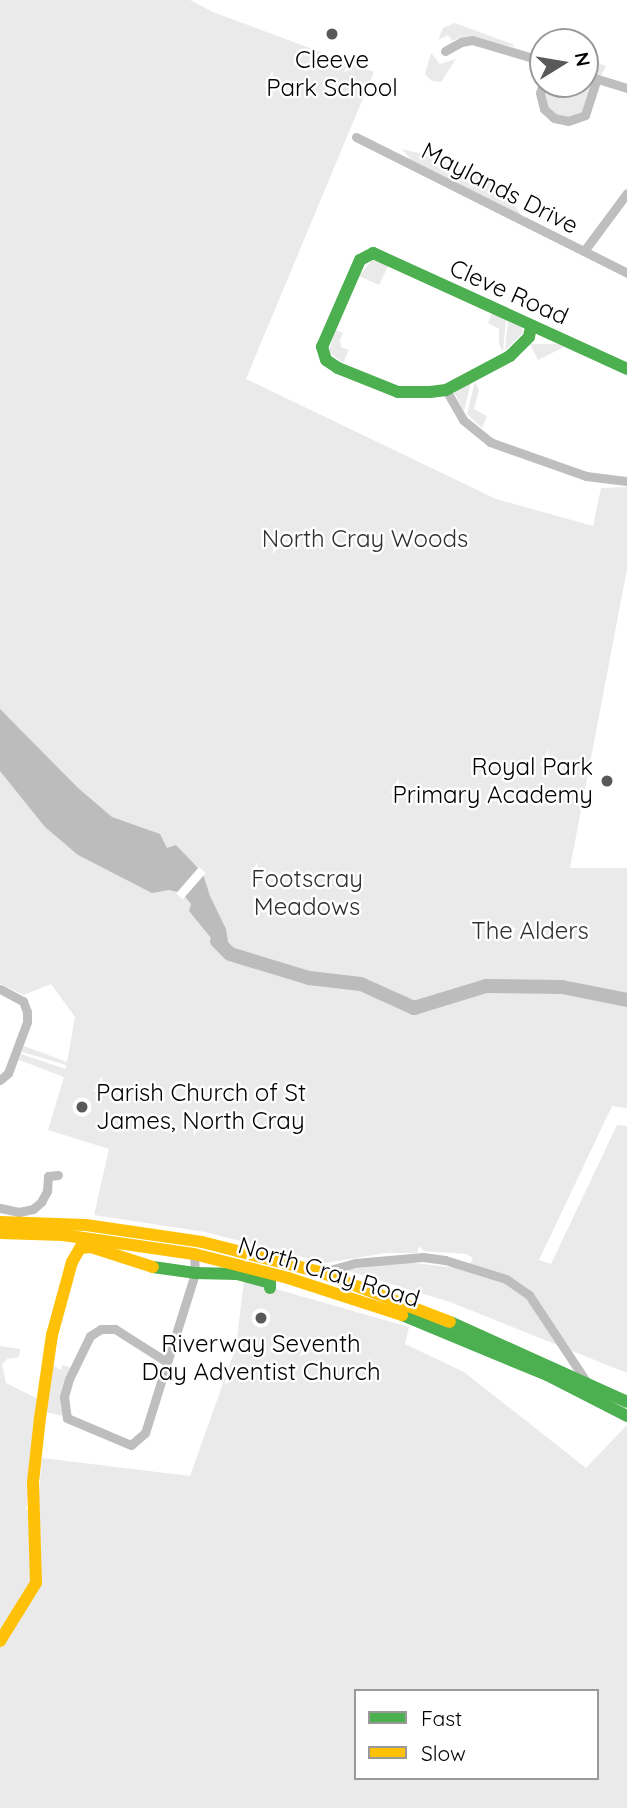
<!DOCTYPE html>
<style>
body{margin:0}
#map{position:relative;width:627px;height:1808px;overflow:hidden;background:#fff;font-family:Quicksand,sans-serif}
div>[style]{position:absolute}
.green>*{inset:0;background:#eaeaea}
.water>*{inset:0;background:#bcbcbc}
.pier>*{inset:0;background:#fff;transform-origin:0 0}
.river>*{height:14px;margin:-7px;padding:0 7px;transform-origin:7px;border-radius:7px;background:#bcbcbc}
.street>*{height:9px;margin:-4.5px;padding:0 4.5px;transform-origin:4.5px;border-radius:4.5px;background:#bebebe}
.fast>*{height:12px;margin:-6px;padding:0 6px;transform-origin:6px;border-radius:6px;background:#4caf50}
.slow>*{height:12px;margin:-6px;padding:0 6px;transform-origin:6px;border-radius:6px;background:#ffc107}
.dots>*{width:19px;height:19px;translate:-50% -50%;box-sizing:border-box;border:4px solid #fff;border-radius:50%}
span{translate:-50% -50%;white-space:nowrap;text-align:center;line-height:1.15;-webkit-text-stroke:5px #fff;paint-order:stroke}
.poi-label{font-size:24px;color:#000}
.right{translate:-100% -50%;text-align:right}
.left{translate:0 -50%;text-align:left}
.street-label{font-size:24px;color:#000}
.park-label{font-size:24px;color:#303030}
.legend{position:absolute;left:354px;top:1689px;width:245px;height:91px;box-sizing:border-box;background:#fff;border:2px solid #999;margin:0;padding:9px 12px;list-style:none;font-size:21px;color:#000}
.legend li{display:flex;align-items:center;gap:14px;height:35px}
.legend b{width:35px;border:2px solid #999}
.north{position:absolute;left:529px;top:28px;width:70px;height:70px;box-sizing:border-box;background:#fff;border:2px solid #999;border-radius:50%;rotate:79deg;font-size:19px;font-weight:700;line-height:28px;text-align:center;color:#000}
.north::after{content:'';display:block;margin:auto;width:24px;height:32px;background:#595959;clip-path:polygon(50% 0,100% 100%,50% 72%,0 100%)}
</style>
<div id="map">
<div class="green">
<i style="clip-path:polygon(0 0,190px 0,213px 12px,374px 72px,246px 379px,496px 499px,593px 526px,601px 488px,627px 487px,627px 569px,570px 868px,627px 868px,627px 1108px,612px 1106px,539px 1260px,551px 1264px,617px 1125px,627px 1126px,627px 1373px,450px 1302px,345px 1270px,405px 1262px,467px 1269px,473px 1258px,466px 1254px,424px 1251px,419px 1246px,417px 1253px,386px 1253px,326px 1263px,205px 1232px,94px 1215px,109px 1149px,48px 1130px,64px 1077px,19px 1060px,21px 1054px,66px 1069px,66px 1065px,22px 1052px,24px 1046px,67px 1062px,75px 1017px,51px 984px,24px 995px,0 984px)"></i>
<i style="clip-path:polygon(455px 23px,512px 44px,515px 47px,460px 38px,452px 41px,448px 35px,438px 40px,443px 28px)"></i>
<i style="clip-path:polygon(431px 53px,440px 64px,456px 59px,441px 82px,432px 81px,425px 74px)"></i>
<i style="clip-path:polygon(585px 57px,606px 66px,601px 76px,585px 71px)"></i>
<i style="clip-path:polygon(585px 77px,593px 79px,585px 111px,575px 117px,562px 117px,550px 111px,544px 96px,547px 84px,585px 84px)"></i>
<i style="clip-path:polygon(402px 149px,426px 155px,491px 182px,509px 198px,522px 216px,411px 160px)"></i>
<i style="clip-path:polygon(372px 260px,389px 264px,379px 285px,359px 276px)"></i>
<i style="clip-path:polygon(492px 313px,506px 320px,503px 352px,499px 344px,499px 329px,488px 323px)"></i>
<i style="clip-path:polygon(508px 321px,521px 327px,524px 332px,505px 350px)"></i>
<i style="clip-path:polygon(335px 329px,343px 333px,340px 340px,341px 347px,349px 350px,343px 363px,329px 352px)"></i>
<i style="clip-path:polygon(530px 344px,558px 344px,564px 347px,538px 360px)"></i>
<i style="clip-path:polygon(475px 381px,479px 390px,474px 409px,487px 416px,482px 428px,467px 414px)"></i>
<i style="clip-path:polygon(471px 383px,464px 411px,454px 392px)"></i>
<i style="clip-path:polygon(evenodd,244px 1280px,409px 1327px,405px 1344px,464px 1372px,586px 1468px,627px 1425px,627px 1808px,0 1808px,0 1346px,20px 1349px,19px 1357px,7px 1359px,2px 1365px,6px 1383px,42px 1401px,26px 1510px,37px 1515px,42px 1458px,190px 1476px,236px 1347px,244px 1280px,356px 1691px,597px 1691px,597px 1778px,356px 1778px,356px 1691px)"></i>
<i style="clip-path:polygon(52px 1365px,61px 1370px,63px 1365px,72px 1368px,61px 1406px,63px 1416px,45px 1412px)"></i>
</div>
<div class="water">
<i style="clip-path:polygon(0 709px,78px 788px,112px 817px,160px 834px,167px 848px,176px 845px,198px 868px,198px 872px,203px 874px,210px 896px,226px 929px,230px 954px,220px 949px,189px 911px,191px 904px,182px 893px,169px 890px,152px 893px,78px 855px,45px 827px,0 771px)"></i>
</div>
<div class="pier">
<i style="left:199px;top:867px;width:9px;height:35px;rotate:41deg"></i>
</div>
<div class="river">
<i style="left:217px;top:941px;width:18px;rotate:45deg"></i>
<i style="left:230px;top:954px;width:83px;rotate:16.9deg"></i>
<i style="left:309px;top:978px;width:52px;rotate:6.6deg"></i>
<i style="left:361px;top:984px;width:58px;rotate:24.4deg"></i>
<i style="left:414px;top:1008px;width:75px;rotate:-17deg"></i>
<i style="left:486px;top:986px;width:76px;rotate:0.8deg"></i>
<i style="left:562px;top:987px;width:66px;rotate:11.3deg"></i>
</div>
<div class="street">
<i style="left:445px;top:51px;width:18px;rotate:-29deg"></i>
<i style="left:461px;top:42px;width:11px;rotate:-10deg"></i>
<i style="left:472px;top:40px;width:74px;rotate:16.5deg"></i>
<i style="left:585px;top:75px;width:44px;rotate:17.2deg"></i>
<i style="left:543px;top:83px;width:10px;rotate:107deg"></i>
<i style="left:540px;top:93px;width:16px;rotate:76deg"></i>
<i style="left:544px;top:109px;width:13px;rotate:42deg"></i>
<i style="left:554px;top:118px;width:14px;rotate:12deg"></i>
<i style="left:568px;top:121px;width:18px;rotate:-19deg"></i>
<i style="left:585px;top:115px;width:38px;rotate:-72deg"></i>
<i style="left:356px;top:137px;width:303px;rotate:26.6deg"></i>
<i style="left:584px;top:251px;width:72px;rotate:-53.4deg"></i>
<i style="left:446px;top:390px;width:34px;rotate:60deg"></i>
<i style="left:463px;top:420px;width:35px;rotate:39deg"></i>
<i style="left:490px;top:442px;width:102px;rotate:19.5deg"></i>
<i style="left:586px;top:476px;width:41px;rotate:7deg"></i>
<i style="left:0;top:989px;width:26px;rotate:28deg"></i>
<i style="left:23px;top:1001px;width:12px;rotate:70deg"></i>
<i style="left:27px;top:1012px;width:10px;rotate:90deg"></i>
<i style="left:27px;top:1022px;width:54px;rotate:110.4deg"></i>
<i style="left:8px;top:1073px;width:11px;rotate:139deg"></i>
<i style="left:0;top:1208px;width:19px;rotate:12deg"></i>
<i style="left:19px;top:1212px;width:14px;rotate:-12deg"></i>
<i style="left:33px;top:1209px;width:11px;rotate:-41deg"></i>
<i style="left:41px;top:1202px;width:13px;rotate:-61deg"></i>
<i style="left:47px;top:1191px;width:15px;rotate:-86deg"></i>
<i style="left:48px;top:1176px;width:10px;rotate:-6deg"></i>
<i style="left:322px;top:1272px;width:34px;rotate:-15deg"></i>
<i style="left:355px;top:1263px;width:68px;rotate:-5deg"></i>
<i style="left:423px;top:1257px;width:22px;rotate:8deg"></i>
<i style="left:445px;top:1260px;width:64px;rotate:17.3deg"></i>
<i style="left:506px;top:1279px;width:28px;rotate:35deg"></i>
<i style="left:529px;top:1295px;width:103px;rotate:56.5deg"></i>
<i style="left:167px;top:1362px;width:62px;rotate:-147.6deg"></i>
<i style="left:115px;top:1329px;width:14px;rotate:180deg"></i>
<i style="left:101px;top:1329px;width:13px;rotate:148deg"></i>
<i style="left:90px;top:1336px;width:48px;rotate:116deg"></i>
<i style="left:69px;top:1379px;width:19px;rotate:106deg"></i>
<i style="left:64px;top:1397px;width:21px;rotate:82deg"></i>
<i style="left:67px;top:1418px;width:69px;rotate:22.9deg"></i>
<i style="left:131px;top:1445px;width:18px;rotate:-41deg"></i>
<i style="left:145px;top:1433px;width:168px;rotate:-72.6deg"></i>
<i style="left:195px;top:1273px;width:19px;rotate:-93deg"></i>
</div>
<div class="fast">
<i style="left:531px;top:326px;width:11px;rotate:100deg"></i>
<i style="left:529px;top:337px;width:27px;rotate:135deg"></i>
<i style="left:510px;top:356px;width:72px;rotate:152deg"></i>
<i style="left:446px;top:390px;width:16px;rotate:173deg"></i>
<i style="left:430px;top:392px;width:32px;rotate:180deg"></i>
<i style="left:398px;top:392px;width:65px;rotate:-158.2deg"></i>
<i style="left:338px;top:368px;width:14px;rotate:-146deg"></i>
<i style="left:326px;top:360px;width:14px;rotate:-107deg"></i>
<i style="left:322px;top:347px;width:95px;rotate:-66.4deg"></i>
<i style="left:360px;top:260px;width:15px;rotate:-28deg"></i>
<i style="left:373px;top:253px;width:279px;rotate:24.5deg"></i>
<i style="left:153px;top:1267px;width:42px;rotate:8.1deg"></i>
<i style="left:195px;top:1273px;width:42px;rotate:1.4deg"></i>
<i style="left:237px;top:1274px;width:34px;rotate:15deg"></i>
<i style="left:270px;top:1283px;width:5px;rotate:90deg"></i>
<i style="left:402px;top:1315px;width:157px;rotate:22.5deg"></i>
<i style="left:547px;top:1375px;width:90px;rotate:27.1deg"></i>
<i style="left:450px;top:1322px;width:194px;rotate:24.3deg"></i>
</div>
<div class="slow">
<i style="left:0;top:1222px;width:86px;rotate:2deg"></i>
<i style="left:86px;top:1225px;width:117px;rotate:8.3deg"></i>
<i style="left:202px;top:1242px;width:122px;rotate:14.3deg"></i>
<i style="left:320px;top:1272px;width:139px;rotate:21deg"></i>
<i style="left:0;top:1233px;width:63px;rotate:1.8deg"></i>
<i style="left:63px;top:1235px;width:132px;rotate:8.3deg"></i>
<i style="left:194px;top:1254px;width:97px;rotate:14.3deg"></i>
<i style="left:288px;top:1278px;width:120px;rotate:18deg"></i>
<i style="left:0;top:1641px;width:68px;rotate:-58.2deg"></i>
<i style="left:36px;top:1583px;width:101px;rotate:-91.7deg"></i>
<i style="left:33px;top:1482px;width:64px;rotate:-83.8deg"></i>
<i style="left:40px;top:1418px;width:84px;rotate:-81.8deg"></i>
<i style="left:52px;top:1335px;width:76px;rotate:-74.7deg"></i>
<i style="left:72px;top:1262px;width:16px;rotate:-60deg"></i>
<i style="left:80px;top:1248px;width:11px;rotate:-5deg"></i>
<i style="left:91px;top:1247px;width:65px;rotate:17.9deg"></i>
</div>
<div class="dots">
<i style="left:332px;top:34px;background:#595959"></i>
<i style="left:607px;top:781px;background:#595959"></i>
<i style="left:82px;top:1107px;background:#595959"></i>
<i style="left:261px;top:1318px;background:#595959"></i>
</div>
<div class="poi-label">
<span style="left:332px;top:74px">Cleeve<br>Park School</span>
<span class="right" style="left:593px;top:781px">Royal Park<br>Primary Academy</span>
<span class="left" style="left:96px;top:1107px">Parish Church of St<br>James, North Cray</span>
<span style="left:261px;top:1358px">Riverway Seventh<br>Day Adventist Church</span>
</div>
<div class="street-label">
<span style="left:500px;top:188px;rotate:27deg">Maylands Drive</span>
<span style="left:509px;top:292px;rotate:24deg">Cleve Road</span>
<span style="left:329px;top:1272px;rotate:17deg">North Cray Road</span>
</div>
<div class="park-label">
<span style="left:365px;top:539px">North Cray Woods</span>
<span style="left:307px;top:893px">Footscray<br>Meadows</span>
<span style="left:530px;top:931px">The Alders</span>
</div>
<ul class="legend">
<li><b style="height:9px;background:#4caf50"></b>Fast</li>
<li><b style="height:9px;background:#ffc107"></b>Slow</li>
</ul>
<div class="north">N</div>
</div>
